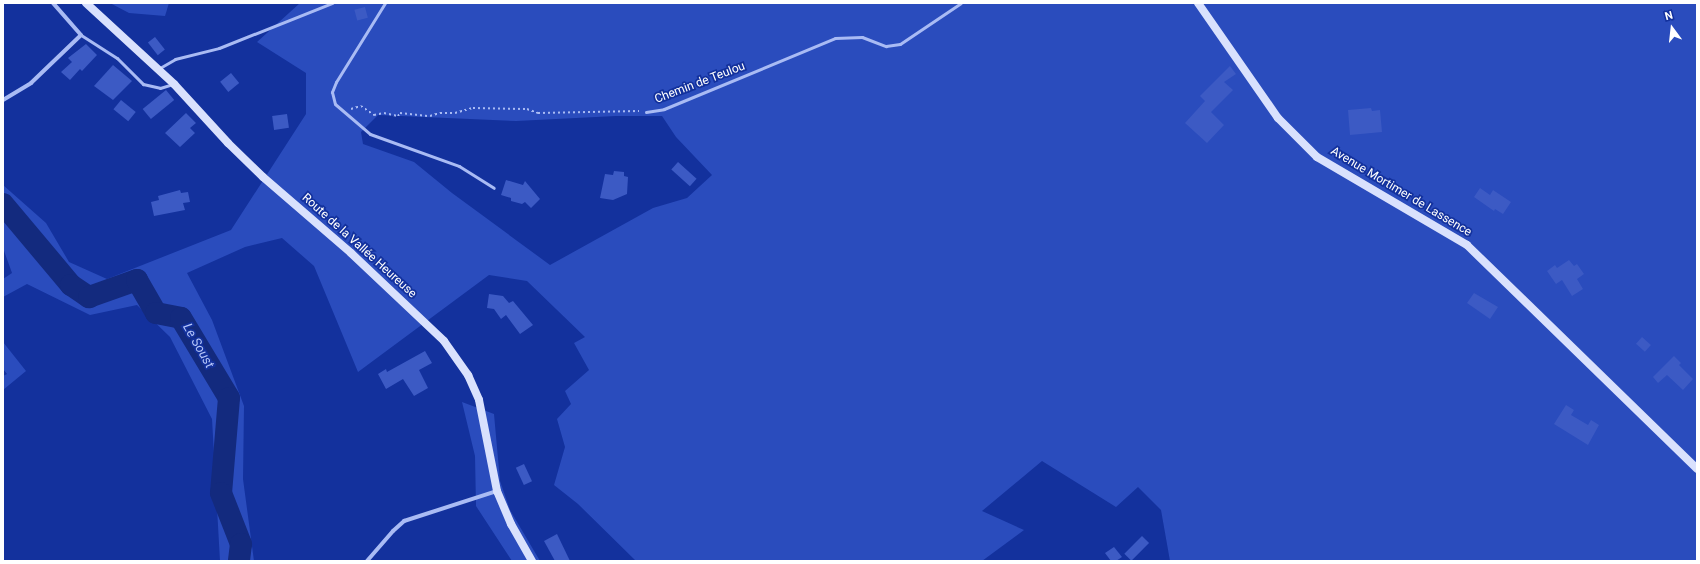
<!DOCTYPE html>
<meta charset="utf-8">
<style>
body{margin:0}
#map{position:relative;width:1700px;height:564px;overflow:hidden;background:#13319d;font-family:Roboto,sans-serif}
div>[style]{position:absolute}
.green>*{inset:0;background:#2a4cbd}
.river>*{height:22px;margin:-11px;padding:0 11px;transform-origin:11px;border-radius:11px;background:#132a7e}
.building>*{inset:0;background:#3c5ac4;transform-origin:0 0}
.path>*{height:2px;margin-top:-1px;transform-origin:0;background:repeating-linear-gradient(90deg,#a9bbf4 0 2px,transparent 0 5px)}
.lane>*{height:3px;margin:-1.5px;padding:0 1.5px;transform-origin:1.5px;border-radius:1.5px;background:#a9bbf4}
.street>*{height:4px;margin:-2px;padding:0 2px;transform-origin:2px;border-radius:2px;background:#a9bbf4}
.secondary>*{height:8px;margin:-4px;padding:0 4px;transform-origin:4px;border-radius:4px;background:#d9e1fd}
span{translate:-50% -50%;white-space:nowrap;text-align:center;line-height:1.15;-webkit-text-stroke:3.5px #13319d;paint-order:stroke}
.street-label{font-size:12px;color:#fff}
.water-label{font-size:13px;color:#b6c6fa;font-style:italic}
.frame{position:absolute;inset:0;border:4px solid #fff;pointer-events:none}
.north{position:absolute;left:1652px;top:8px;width:40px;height:40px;-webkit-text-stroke:3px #13319d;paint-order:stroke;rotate:345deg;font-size:11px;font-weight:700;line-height:16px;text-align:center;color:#fff}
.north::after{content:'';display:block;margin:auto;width:14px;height:18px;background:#fff;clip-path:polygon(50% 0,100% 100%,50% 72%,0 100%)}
</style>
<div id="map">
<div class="green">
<i style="clip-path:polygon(110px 3px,169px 3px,165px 16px,129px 13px)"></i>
<i style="clip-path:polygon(evenodd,300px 3px,1697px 3px,1697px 561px,1170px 561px,1161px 510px,1138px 487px,1116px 507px,1042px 461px,982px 511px,1024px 530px,982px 561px,636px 561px,578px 504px,554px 485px,565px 447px,557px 419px,571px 404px,565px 391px,589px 370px,574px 343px,585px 337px,527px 281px,489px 275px,358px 372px,314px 266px,282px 238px,245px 247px,187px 273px,212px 320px,244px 406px,243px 479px,254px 561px,220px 561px,212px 419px,170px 337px,137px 305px,90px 315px,27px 284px,3px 297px,3px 279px,12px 273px,3px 248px,3px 185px,46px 223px,69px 262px,107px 279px,231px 230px,306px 114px,306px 73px,257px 42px,300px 3px,378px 115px,516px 121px,616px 116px,662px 116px,676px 137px,712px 175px,687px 198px,653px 208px,550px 265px,452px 193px,414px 162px,363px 144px,361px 132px,378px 115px)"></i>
<i style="clip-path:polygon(3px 342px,26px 371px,3px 390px,3px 376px,7px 374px,3px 369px)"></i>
<i style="clip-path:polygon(462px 402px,494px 414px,500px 481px,510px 510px,540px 561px,512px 561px,476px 506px,475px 456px)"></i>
</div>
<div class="river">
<i style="left:3px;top:204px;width:106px;rotate:50deg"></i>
<i style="left:71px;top:285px;width:22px;rotate:34deg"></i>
<i style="left:89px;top:297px;width:51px;rotate:-19.5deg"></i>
<i style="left:137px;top:280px;width:38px;rotate:60deg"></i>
<i style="left:156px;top:313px;width:25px;rotate:11deg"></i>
<i style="left:181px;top:318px;width:93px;rotate:59deg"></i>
<i style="left:229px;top:398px;width:95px;rotate:94.8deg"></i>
<i style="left:221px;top:493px;width:55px;rotate:68.6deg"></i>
<i style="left:241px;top:544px;width:17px;rotate:97deg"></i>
</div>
<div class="building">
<i style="left:365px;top:7px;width:11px;height:11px;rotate:75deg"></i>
<i style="left:155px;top:37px;width:16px;height:9px;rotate:52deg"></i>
<i style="clip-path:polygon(86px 44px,97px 55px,82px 71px,80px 69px,70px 80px,61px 72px,72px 62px,68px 58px)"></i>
<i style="clip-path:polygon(113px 65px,132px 81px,113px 100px,94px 86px)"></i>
<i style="clip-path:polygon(1230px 66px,1236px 74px,1224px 82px,1233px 90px,1211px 112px,1224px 125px,1207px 143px,1185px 123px,1205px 101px,1200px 96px)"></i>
<i style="left:231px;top:73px;width:13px;height:14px;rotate:51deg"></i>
<i style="left:166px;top:90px;width:13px;height:30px;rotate:51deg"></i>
<i style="left:121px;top:100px;width:19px;height:12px;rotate:39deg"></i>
<i style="clip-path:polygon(1371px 108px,1372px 111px,1380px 110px,1382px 132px,1350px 135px,1348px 110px)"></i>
<i style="clip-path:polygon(186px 113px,196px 123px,190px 128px,195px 133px,180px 147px,165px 133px)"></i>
<i style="left:287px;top:114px;width:14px;height:15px;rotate:82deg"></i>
<i style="left:678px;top:162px;width:25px;height:10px;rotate:42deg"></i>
<i style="clip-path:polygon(614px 171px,624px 172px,624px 176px,628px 177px,627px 194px,613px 200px,600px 198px,605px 174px,613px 175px)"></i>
<i style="clip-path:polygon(506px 180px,523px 185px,525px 181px,540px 199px,531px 208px,525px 202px,522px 204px,511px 201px,511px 198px,501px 195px)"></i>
<i style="clip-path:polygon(1480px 188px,1490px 195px,1493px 190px,1511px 202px,1503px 214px,1495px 209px,1494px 211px,1474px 197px)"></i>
<i style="clip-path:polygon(180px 190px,181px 193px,188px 192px,190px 202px,183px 203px,185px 210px,154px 216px,151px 202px,159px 200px,158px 196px)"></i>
<i style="clip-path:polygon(1569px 260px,1574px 266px,1577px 264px,1584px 274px,1577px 279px,1583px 289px,1572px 296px,1562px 280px,1556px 284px,1547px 271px,1555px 265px,1557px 268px)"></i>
<i style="clip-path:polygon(1474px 293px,1498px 307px,1490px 319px,1467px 303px)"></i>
<i style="clip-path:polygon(489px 294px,503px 296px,509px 303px,513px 301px,533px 325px,520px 334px,506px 315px,501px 319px,494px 309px,487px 308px)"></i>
<i style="left:1642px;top:337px;width:12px;height:9px;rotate:42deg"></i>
<i style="clip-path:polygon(425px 351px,432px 363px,419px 370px,428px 388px,414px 396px,403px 379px,386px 389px,378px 374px,386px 369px,387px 372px)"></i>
<i style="clip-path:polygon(1674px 356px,1681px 363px,1679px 365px,1693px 379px,1683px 390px,1667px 375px,1658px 383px,1653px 377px)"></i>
<i style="clip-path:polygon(1566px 405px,1574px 410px,1571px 415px,1588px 425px,1591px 420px,1599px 425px,1588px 445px,1554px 424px)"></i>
<i style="left:524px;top:464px;width:19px;height:9px;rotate:65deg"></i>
<i style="clip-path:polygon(557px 534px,570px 561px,555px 561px,544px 541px)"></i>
<i style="left:1142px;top:536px;width:10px;height:25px;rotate:45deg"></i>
<i style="clip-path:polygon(1114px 547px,1122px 557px,1116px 561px,1111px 561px,1105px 553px)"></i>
</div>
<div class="path">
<i style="left:351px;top:109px;width:10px;rotate:-17deg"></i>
<i style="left:361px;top:106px;width:16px;rotate:35deg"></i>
<i style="left:374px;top:115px;width:10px;rotate:-11deg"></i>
<i style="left:384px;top:113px;width:14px;rotate:12deg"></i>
<i style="left:398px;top:116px;width:4px;rotate:-56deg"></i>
<i style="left:400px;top:113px;width:30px;rotate:6deg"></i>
<i style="left:430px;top:116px;width:10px;rotate:-17deg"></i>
<i style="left:440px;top:113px;width:15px"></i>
<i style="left:455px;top:113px;width:19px;rotate:-16deg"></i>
<i style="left:473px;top:108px;width:54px;rotate:1.1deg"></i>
<i style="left:527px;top:109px;width:12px;rotate:20deg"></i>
<i style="left:538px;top:113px;width:101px;rotate:-1.1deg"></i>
</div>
<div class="lane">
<i style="left:385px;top:3px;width:93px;rotate:121.8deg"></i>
<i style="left:336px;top:82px;width:11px;rotate:112deg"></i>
<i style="left:332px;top:92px;width:12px;rotate:76deg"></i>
<i style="left:335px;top:104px;width:46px;rotate:40.6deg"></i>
<i style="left:370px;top:134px;width:95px;rotate:19.8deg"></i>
<i style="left:459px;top:166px;width:41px;rotate:32.2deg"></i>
<i style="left:81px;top:35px;width:43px;rotate:32.6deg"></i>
<i style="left:117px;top:58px;width:37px;rotate:45deg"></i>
<i style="left:143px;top:84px;width:17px;rotate:13deg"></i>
<i style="left:160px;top:88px;width:14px;rotate:-17deg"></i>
<i style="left:158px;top:69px;width:20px;rotate:-30deg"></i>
<i style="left:175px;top:59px;width:45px;rotate:-14deg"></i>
<i style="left:219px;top:48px;width:122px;rotate:-21.7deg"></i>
<i style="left:646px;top:112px;width:18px;rotate:-9deg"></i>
<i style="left:664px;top:109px;width:185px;rotate:-22.5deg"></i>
<i style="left:835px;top:38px;width:27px;rotate:-2deg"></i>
<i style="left:862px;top:37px;width:26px;rotate:21deg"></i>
<i style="left:886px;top:46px;width:14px;rotate:-8deg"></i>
<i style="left:900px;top:44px;width:73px;rotate:-33.9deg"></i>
</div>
<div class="street">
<i style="left:3px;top:100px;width:33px;rotate:-31deg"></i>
<i style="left:31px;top:83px;width:69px;rotate:-43.8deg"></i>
<i style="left:81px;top:35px;width:43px;rotate:-131.2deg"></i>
<i style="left:367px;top:561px;width:40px;rotate:-49deg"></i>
<i style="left:393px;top:531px;width:15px;rotate:-42deg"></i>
<i style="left:404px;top:521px;width:98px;rotate:-17.9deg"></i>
</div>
<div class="secondary">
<i style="left:86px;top:3px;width:120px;rotate:42.6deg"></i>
<i style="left:174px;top:84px;width:80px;rotate:47.5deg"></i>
<i style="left:228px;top:143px;width:49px;rotate:44.2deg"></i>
<i style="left:263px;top:177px;width:116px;rotate:40.8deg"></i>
<i style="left:351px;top:253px;width:128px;rotate:43.4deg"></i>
<i style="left:444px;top:341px;width:42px;rotate:54.8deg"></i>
<i style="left:468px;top:375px;width:27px;rotate:66deg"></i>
<i style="left:479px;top:400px;width:93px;rotate:78.8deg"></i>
<i style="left:497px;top:491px;width:36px;rotate:67deg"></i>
<i style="left:511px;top:524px;width:43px;rotate:60.4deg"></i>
<i style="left:1198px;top:3px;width:140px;rotate:55.2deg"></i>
<i style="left:1278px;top:118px;width:55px;rotate:45deg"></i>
<i style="left:1317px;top:157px;width:174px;rotate:30.4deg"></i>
<i style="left:1467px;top:245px;width:321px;rotate:44.2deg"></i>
</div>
<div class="street-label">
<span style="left:700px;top:83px;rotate:-21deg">Chemin de Teulou</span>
<span style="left:1401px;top:192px;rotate:31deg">Avenue Mortimer de Lassence</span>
<span style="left:359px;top:246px;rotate:42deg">Route de la Vallée Heureuse</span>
</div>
<div class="water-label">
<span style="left:198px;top:346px;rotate:60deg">Le Soust</span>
</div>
<div class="frame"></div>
<div class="north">N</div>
</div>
